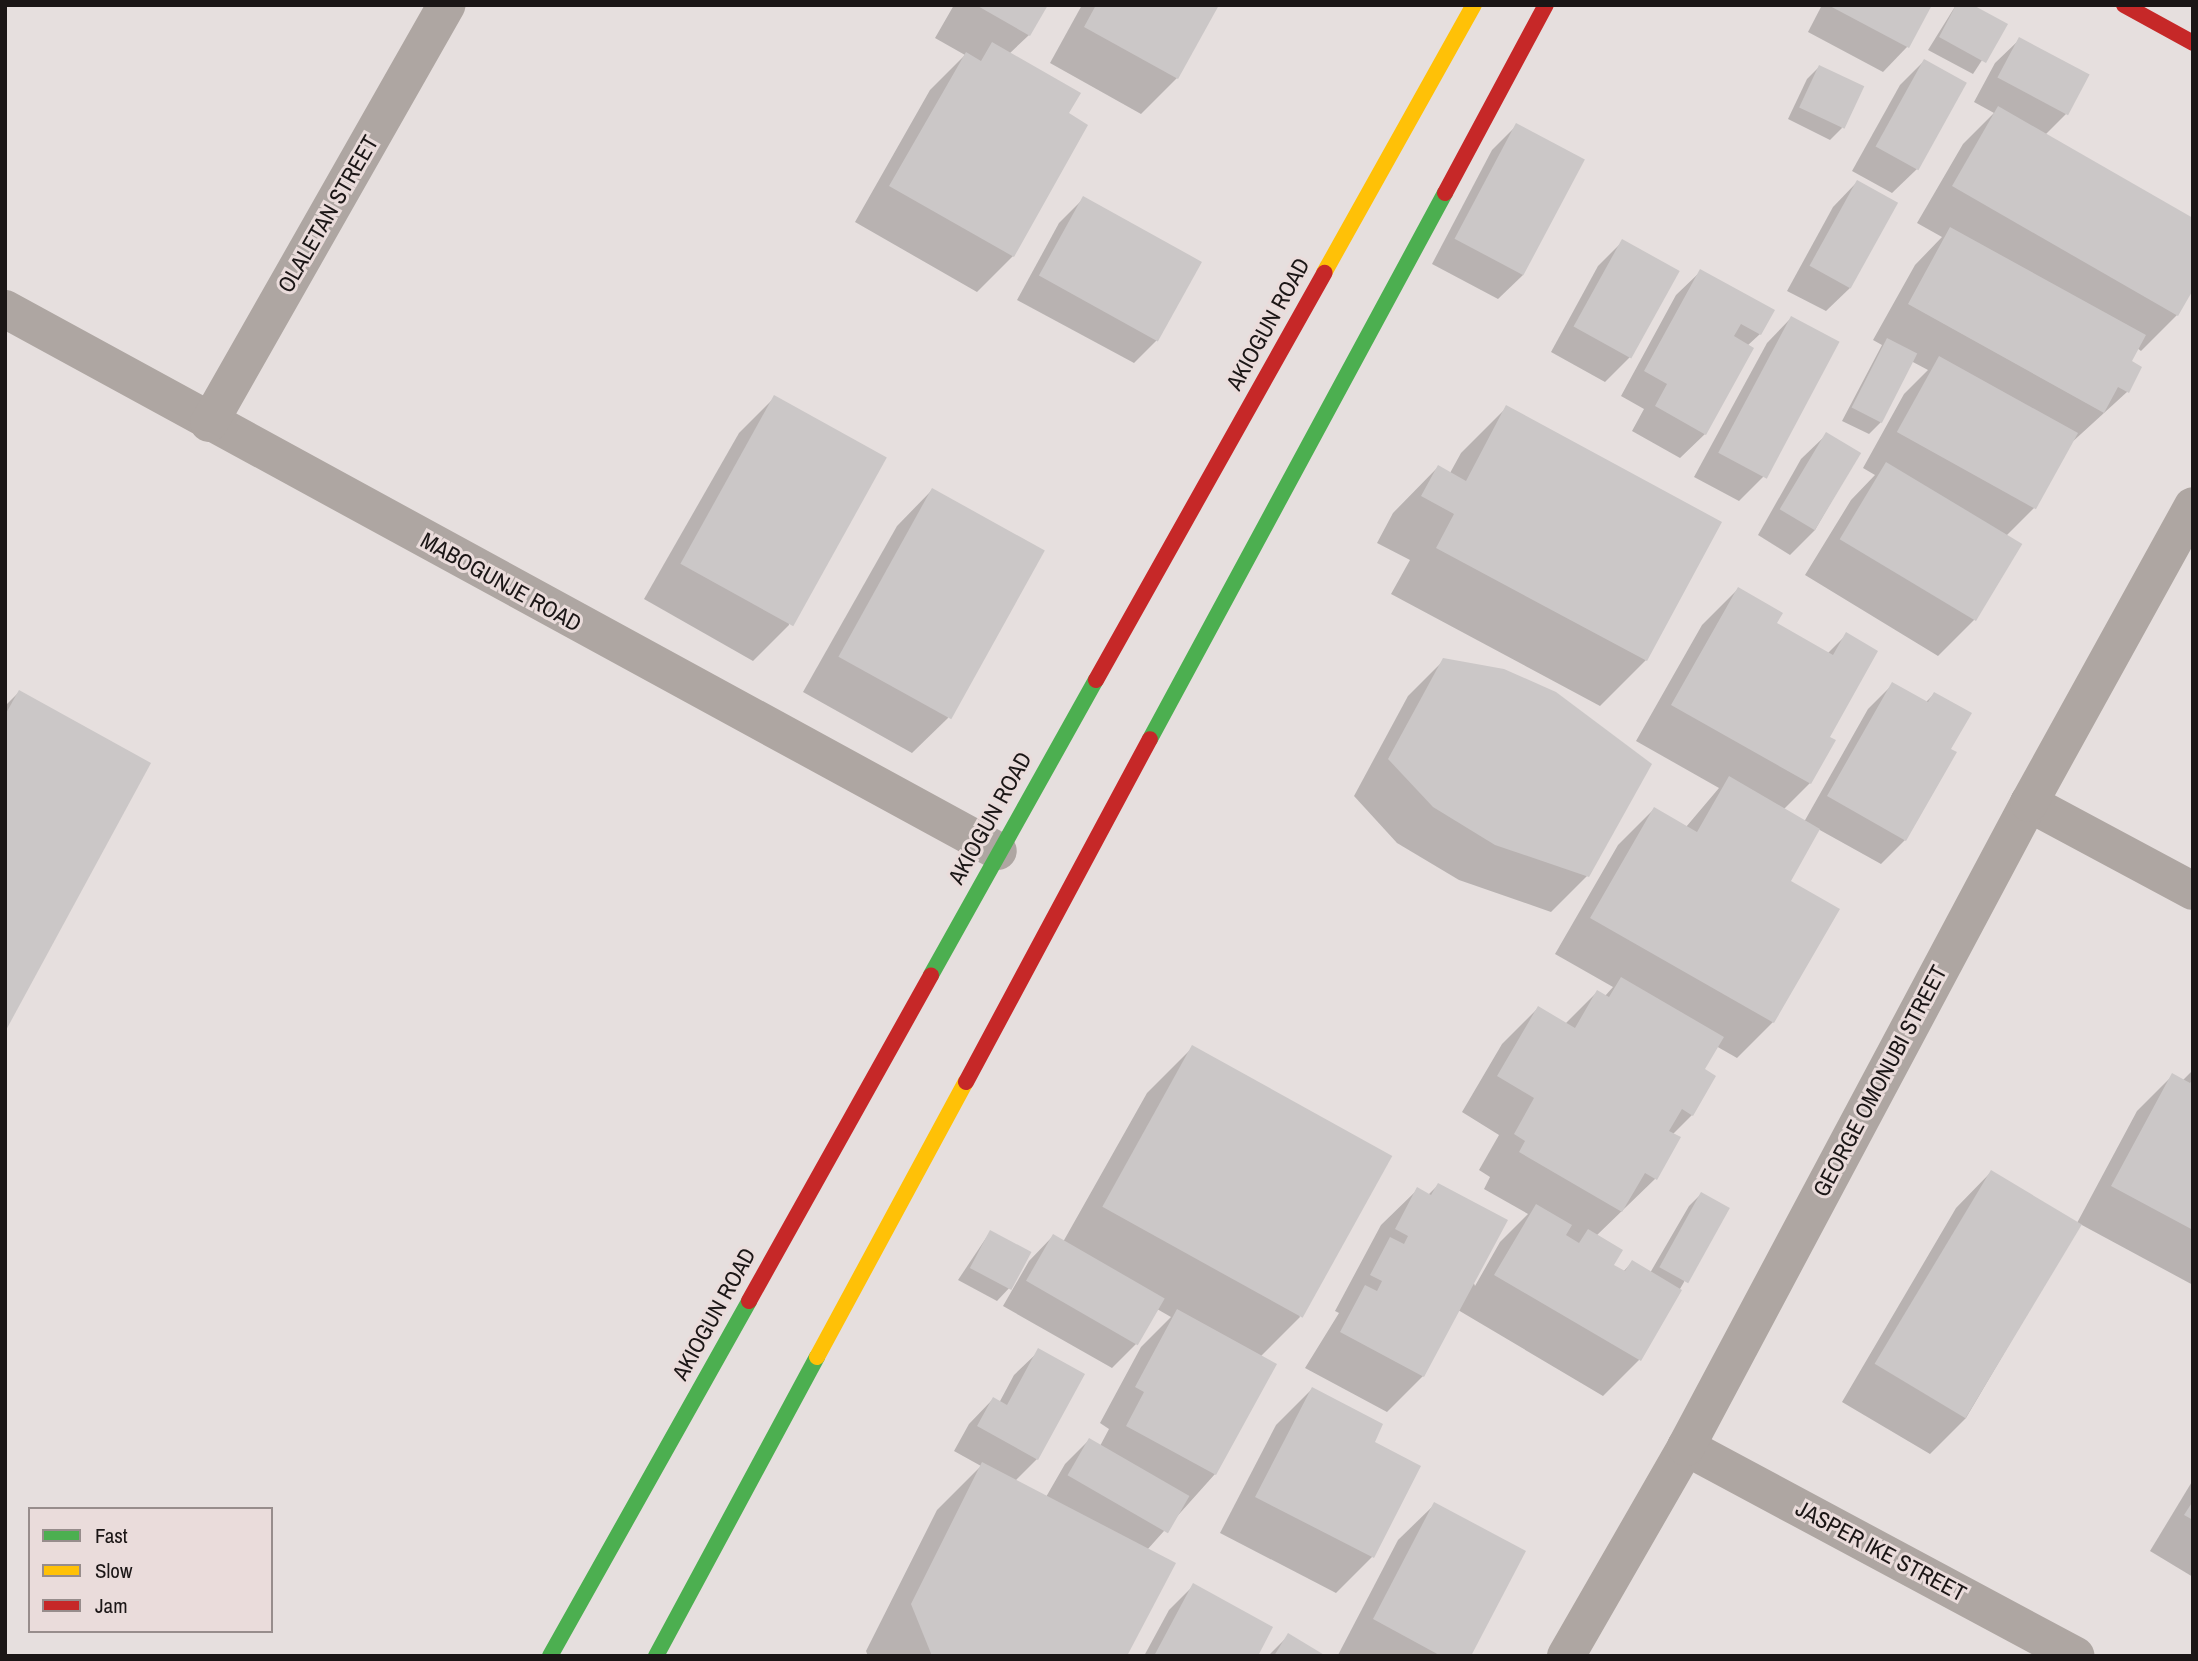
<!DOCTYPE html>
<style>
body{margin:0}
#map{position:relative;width:2198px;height:1661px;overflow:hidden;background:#e6dfde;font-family:"Archivo Narrow",sans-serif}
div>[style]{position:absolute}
.shadow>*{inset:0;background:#0003}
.building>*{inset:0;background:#cbc7c7;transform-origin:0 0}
.street>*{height:38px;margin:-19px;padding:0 19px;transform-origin:19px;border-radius:19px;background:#aea6a2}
.fast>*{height:16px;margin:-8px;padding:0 8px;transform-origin:8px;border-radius:8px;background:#4caf50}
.slow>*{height:16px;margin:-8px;padding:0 8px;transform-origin:8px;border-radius:8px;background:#ffc107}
.jam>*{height:16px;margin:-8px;padding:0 8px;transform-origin:8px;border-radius:8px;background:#c62828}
span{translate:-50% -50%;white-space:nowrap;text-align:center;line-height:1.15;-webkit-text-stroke:6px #eadcdb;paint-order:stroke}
.street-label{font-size:23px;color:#1b1616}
.frame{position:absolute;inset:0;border:7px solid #1b1616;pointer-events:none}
.legend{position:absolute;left:28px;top:1507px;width:245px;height:126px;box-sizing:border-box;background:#eadcdb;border:2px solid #978d8c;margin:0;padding:9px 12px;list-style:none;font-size:21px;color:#1b1616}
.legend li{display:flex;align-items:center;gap:14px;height:35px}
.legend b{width:35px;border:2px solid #978d8c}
</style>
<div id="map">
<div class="shadow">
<i style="clip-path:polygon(954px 5px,1046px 5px,1029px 35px,1009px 54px,1067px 114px,1013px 256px,977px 292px,855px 222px,930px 90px,965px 55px,935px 38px)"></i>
<i style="clip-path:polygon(1082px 5px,1217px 5px,1177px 78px,1141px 114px,1050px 63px)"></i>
<i style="clip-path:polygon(1822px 5px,1930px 5px,1907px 47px,1883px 72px,1808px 32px)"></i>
<i style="clip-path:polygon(1956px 5px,1969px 5px,2005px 25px,1973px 74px,1928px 50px)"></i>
<i style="clip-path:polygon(2020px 39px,2066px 114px,2045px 135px,2177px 315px,2141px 351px,2137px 348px,2129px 362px,2127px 392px,2070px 444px,2034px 508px,2006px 536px,1974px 620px,1938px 656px,1805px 575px,1851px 500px,1875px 475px,1863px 468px,1904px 394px,1928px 370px,1911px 361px,1881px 422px,1869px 434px,1842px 421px,1882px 345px,1873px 340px,1915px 265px,1942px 237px,1917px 223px,1963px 144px,1994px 113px,1974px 102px,1995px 63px)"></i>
<i style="clip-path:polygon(1924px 61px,1917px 169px,1892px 193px,1852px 171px,1900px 85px)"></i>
<i style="clip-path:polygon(1819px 67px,1842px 128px,1830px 140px,1788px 119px,1807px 79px)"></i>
<i style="clip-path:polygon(1516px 126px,1523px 275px,1498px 299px,1432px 264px,1492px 150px)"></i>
<i style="clip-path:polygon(1857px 182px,1851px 287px,1826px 311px,1787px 291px,1833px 207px)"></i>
<i style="clip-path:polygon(1083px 199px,1158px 339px,1134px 363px,1017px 300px,1059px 223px)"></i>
<i style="clip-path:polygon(1623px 241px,1630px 357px,1605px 382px,1551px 352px,1598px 266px)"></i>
<i style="clip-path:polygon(1701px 271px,1760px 334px,1747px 346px,1705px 434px,1680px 458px,1632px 431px,1644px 409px,1621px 396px,1676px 295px)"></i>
<i style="clip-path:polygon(1791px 318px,1763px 477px,1739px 501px,1694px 477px,1767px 343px)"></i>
<i style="clip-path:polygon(775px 397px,789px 625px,753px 661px,644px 599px,739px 433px)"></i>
<i style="clip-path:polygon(1507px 407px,1720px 522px,1646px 660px,1600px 706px,1391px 594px,1410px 560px,1377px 543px,1393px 513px,1438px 467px,1450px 473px,1461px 453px)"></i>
<i style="clip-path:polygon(1826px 435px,1859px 453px,1815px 530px,1790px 555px,1758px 535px,1801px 459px)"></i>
<i style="clip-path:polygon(932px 490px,948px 718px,912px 753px,803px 692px,897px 526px)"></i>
<i style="clip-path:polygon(1738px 589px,1775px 623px,1827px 654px,1846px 635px,1827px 737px,1833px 741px,1810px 783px,1783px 810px,1804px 822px,1868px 709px,1892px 685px,1925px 703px,1934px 694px,1949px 749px,1905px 840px,1881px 864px,1818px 829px,1788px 882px,1773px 1022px,1737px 1058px,1716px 1046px,1703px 1070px,1692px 1115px,1672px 1135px,1679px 1138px,1655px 1179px,1596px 1236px,1611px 1266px,1623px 1272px,1632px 1262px,1650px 1273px,1689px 1206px,1701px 1194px,1684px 1282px,1639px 1360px,1603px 1396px,1458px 1310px,1423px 1376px,1387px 1412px,1305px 1368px,1339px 1313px,1335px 1311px,1381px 1225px,1417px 1190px,1428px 1195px,1438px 1185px,1475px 1286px,1500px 1242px,1528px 1214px,1484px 1189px,1490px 1177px,1479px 1170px,1499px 1135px,1462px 1112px,1502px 1044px,1538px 1008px,1565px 1024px,1597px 992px,1605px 996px,1613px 987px,1555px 954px,1618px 845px,1654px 809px,1686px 827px,1719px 788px,1636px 741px,1702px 625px)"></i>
<i style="clip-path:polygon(1444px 660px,1587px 876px,1551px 912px,1459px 880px,1397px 843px,1354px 796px,1408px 696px)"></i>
<i style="clip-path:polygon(19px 692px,5px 1029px,5px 706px)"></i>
<i style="clip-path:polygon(1193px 1047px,1300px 1317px,1260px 1357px,1275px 1364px,1215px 1474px,1147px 1550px,1125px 1656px,868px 1656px,866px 1651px,937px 1510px,981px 1466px,954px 1451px,969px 1424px,993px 1399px,999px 1403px,1014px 1375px,1039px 1351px,1037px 1459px,1015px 1481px,1046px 1497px,1065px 1464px,1089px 1440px,1100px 1446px,1109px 1429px,1100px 1423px,1141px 1347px,1171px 1317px,1157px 1309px,1136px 1344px,1112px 1368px,1003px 1306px,1029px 1261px,1053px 1236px,1063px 1242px,1147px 1093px)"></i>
<i style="clip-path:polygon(2193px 1070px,2193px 1285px,2080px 1224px,1966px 1418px,1930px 1454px,1842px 1402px,1956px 1208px,1991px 1172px,2077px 1223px,2137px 1111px,2172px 1076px,2182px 1081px)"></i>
<i style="clip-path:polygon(990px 1232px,1012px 1285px,997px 1301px,958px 1280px)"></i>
<i style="clip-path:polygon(1312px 1389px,1372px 1442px,1372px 1557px,1336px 1593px,1220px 1533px,1276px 1425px)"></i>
<i style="clip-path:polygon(2193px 1480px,2193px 1577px,2150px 1551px)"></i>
<i style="clip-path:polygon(1434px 1505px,1469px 1656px,1338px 1655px,1398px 1540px)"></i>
<i style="clip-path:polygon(1193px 1586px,1256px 1656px,1144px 1656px,1169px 1610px)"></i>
<i style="clip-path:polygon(1289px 1635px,1323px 1656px,1268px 1656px)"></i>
</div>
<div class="building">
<i style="clip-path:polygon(976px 5px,1048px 5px,1030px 36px)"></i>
<i style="clip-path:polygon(1096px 5px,1219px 5px,1178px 79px,1084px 27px)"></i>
<i style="clip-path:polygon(1828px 5px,1932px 5px,1909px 48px)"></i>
<i style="clip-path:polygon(1956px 5px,1973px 5px,2008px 24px,1986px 63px,1939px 37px)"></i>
<i style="left:2019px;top:37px;width:80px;height:46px;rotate:28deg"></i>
<i style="clip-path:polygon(992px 42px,1081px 93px,1069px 113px,1088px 125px,1014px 257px,889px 186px,966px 52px,981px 61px)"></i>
<i style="left:1924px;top:59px;width:49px;height:100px;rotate:29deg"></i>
<i style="left:1819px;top:65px;width:50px;height:47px;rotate:25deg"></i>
<i style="clip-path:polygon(1998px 106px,2193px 218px,2193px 290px,2178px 316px,1952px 186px)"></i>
<i style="left:1516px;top:123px;width:78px;height:131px;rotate:28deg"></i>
<i style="left:1857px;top:180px;width:47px;height:98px;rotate:29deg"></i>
<i style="left:1083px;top:196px;width:136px;height:91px;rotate:29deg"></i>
<i style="clip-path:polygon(1950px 227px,2146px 335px,2132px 361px,2142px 367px,2129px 393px,2118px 387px,2104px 413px,1908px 304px)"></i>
<i style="left:1622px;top:239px;width:66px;height:100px;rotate:29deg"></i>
<i style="clip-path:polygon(1700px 269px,1775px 310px,1761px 335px,1741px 324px,1734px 336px,1754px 348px,1706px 435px,1655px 406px,1667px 384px,1644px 371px)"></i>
<i style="left:1791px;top:316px;width:55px;height:155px;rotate:28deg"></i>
<i style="left:1887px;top:338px;width:34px;height:78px;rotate:27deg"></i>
<i style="left:1939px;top:356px;width:159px;height:87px;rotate:29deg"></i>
<i style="left:774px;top:395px;width:129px;height:193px;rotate:29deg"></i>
<i style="clip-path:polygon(1506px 405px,1722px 522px,1647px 661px,1436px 548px,1454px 514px,1421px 496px,1438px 465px,1466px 481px)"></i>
<i style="left:1826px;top:432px;width:41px;height:90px;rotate:31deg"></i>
<i style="left:1886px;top:462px;width:159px;height:90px;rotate:31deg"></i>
<i style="left:932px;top:488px;width:129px;height:193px;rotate:29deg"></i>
<i style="clip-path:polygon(1738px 587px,1783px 613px,1777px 623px,1833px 655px,1846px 632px,1878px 651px,1830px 737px,1836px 740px,1811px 784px,1671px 705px)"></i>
<i style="clip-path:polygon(1443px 658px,1504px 669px,1556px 692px,1652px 764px,1589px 877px,1495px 845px,1433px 807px,1388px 759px)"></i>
<i style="clip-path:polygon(1892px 682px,1928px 702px,1934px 692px,1972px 713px,1951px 749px,1957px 752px,1906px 841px,1827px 796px)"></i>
<i style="clip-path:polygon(19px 690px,151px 763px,5px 1032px,5px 715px)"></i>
<i style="clip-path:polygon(1729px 776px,1820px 829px,1791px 881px,1840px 909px,1774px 1023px,1590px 918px,1654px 807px,1697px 832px)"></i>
<i style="clip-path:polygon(1621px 977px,1724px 1037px,1705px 1069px,1716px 1076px,1693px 1116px,1682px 1109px,1669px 1131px,1681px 1137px,1657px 1180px,1645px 1173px,1622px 1212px,1519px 1152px,1525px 1141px,1514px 1134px,1534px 1098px,1497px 1076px,1538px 1006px,1575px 1028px,1597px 990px,1609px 997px)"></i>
<i style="left:1192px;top:1045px;width:229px;height:185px;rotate:29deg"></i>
<i style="clip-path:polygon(2172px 1073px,2190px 1083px,2193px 1079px,2193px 1230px,2111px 1186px)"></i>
<i style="left:1991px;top:1170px;width:106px;height:226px;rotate:31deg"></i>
<i style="clip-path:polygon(1438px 1183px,1508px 1220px,1424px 1377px,1340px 1332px,1365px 1285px,1377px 1291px,1382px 1281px,1370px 1275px,1390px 1237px,1404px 1244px,1408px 1236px,1395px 1229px,1417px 1187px,1431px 1195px)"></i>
<i style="left:1701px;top:1192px;width:33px;height:86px;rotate:29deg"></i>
<i style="clip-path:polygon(1536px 1204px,1572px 1225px,1566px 1235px,1579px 1243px,1588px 1229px,1623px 1250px,1614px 1265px,1625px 1271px,1632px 1260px,1682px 1290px,1641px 1361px,1494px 1275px)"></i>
<i style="left:990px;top:1230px;width:47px;height:43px;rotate:28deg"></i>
<i style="left:1053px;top:1234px;width:129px;height:54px;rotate:30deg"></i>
<i style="clip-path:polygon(1177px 1309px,1277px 1364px,1216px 1475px,1126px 1426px,1144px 1392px,1135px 1387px)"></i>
<i style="clip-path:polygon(1038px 1348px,1085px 1374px,1038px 1460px,977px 1426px,993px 1397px,1007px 1405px)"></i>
<i style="clip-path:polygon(1312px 1387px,1383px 1424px,1375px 1442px,1421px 1466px,1374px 1558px,1255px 1497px)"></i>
<i style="left:1089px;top:1438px;width:116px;height:43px;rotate:30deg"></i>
<i style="clip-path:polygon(982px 1462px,1176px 1563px,1127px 1656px,932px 1656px,911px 1604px)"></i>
<i style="clip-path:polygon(2193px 1501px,2193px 1520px,2184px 1515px)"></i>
<i style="clip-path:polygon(1434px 1502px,1526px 1551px,1471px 1656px,1441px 1656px,1373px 1619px)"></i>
<i style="clip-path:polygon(1193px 1583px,1273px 1627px,1258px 1656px,1154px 1656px)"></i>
<i style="clip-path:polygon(1288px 1633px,1326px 1656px,1274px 1656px)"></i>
</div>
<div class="street">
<i style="left:5px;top:309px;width:1131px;rotate:28.63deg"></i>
<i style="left:209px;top:423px;width:481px;rotate:-60.4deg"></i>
<i style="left:2029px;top:803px;width:186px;rotate:28.2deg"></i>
<i style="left:1686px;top:1447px;width:442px;rotate:28.2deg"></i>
<i style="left:1566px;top:1656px;width:241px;rotate:-60.1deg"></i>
<i style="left:1686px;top:1447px;width:730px;rotate:-61.96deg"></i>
<i style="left:2029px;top:803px;width:339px;rotate:-61.1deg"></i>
</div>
<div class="fast">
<i style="left:1150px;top:739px;width:621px;rotate:-61.62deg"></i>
<i style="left:931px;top:975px;width:338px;rotate:-60.8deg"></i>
<i style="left:550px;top:1656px;width:407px;rotate:-60.7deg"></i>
<i style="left:656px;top:1656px;width:340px;rotate:-61.7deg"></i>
</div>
<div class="slow">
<i style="left:1324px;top:273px;width:307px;rotate:-60.8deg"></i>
<i style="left:817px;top:1357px;width:313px;rotate:-61.6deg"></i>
</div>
<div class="jam">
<i style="left:2124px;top:5px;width:79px;rotate:28.8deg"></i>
<i style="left:1445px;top:193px;width:213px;rotate:-61.8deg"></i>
<i style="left:1096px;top:680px;width:467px;rotate:-60.7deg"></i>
<i style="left:966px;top:1082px;width:389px;rotate:-61.8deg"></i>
<i style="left:749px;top:1301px;width:373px;rotate:-60.8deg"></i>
</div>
<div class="street-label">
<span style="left:328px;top:214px;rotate:-60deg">OLALETAN STREET</span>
<span style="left:1268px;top:324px;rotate:-61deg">AKIOGUN ROAD</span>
<span style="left:501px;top:582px;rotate:29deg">MABOGUNJE ROAD</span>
<span style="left:990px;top:818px;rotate:-61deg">AKIOGUN ROAD</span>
<span style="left:1880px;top:1081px;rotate:-62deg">GEORGE OMONUBI STREET</span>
<span style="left:714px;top:1314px;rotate:-61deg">AKIOGUN ROAD</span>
<span style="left:1881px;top:1551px;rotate:28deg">JASPER IKE STREET</span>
</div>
<div class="frame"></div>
<ul class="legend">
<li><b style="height:9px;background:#4caf50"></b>Fast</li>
<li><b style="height:9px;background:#ffc107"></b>Slow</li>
<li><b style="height:9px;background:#c62828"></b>Jam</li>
</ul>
</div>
